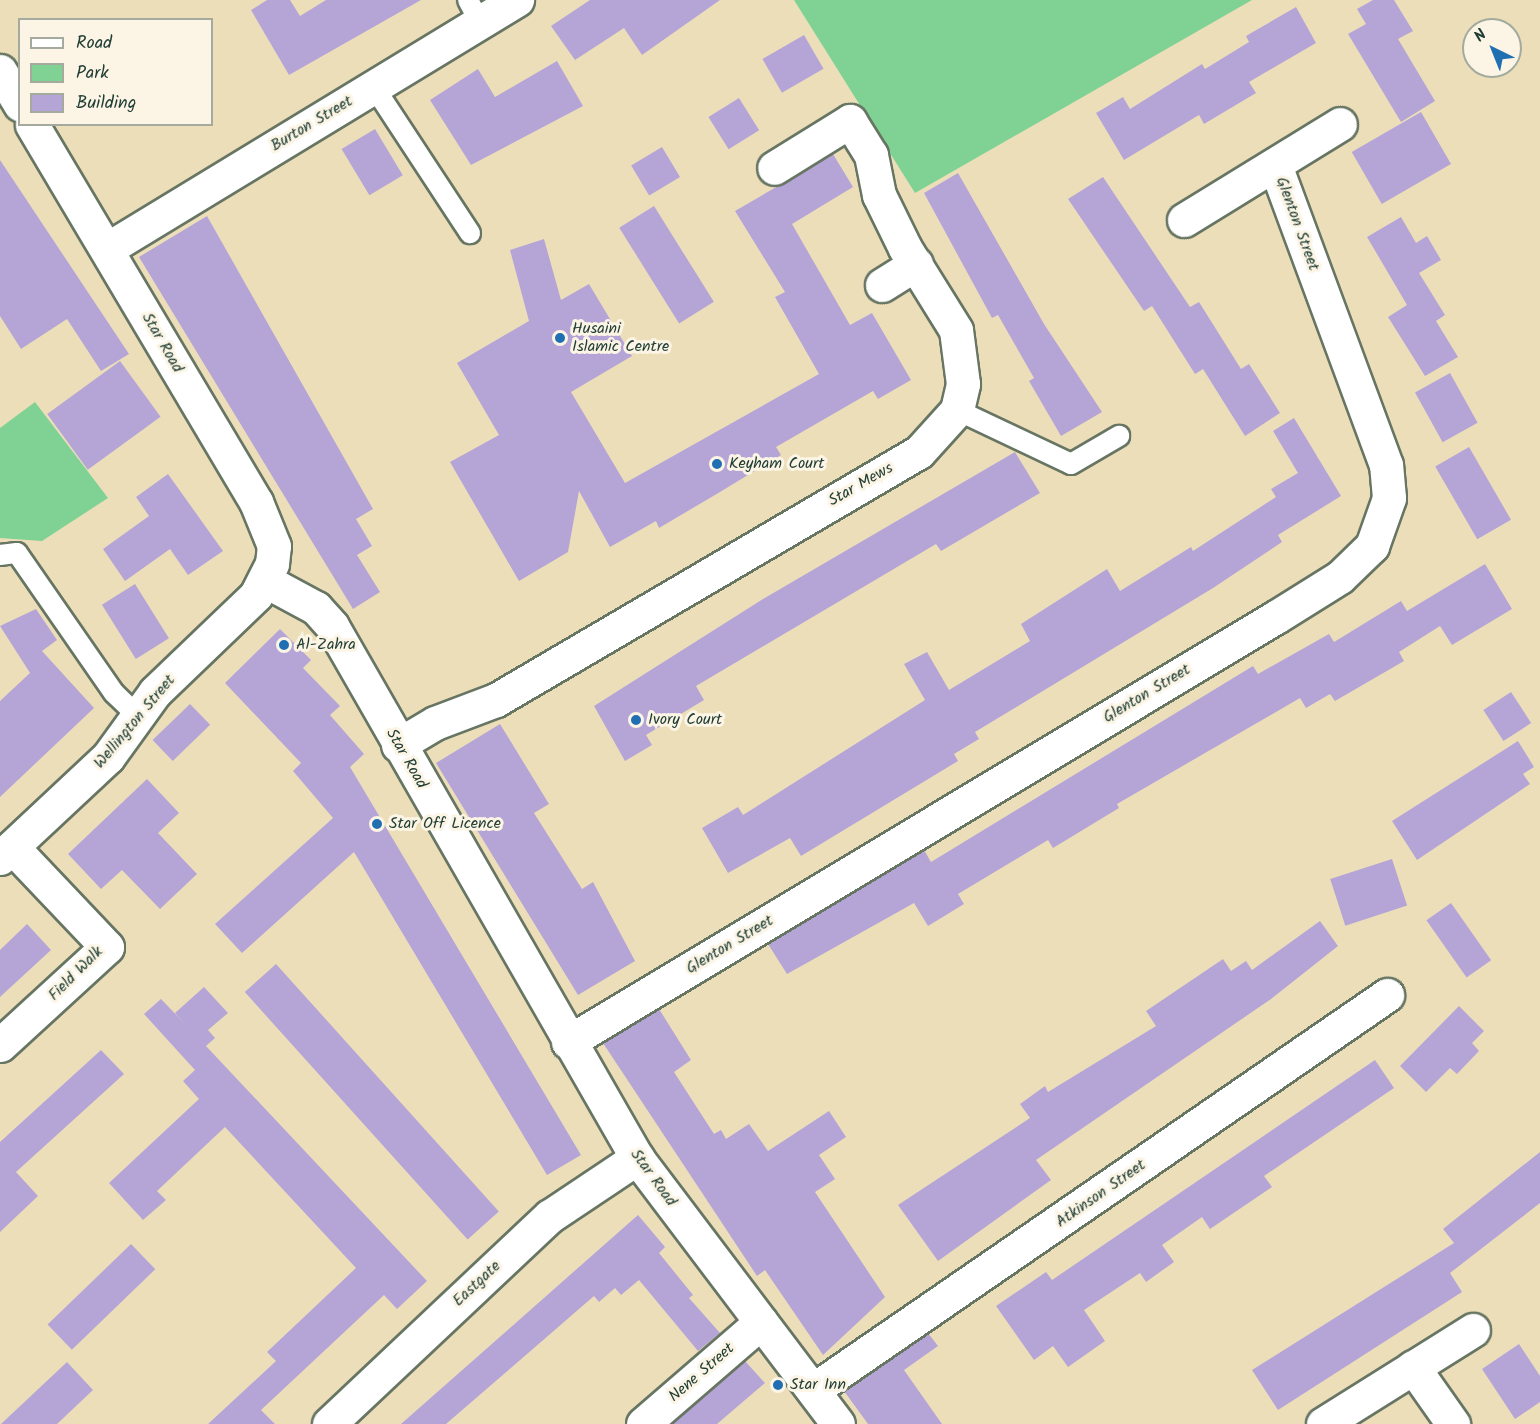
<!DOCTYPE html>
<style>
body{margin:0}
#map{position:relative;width:1540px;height:1424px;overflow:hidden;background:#eddeba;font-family:Kalam,sans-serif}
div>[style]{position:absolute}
.green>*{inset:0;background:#7fd294}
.building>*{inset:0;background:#b5a5d7;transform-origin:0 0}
.roads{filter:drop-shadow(2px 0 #677563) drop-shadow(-2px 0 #677563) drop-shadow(0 2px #677563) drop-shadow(0 -2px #677563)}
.lane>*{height:20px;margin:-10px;padding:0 10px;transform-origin:10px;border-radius:10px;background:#fff}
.street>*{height:33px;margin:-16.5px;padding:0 16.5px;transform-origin:16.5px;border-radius:16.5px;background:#fff}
.dots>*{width:16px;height:16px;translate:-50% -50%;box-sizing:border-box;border:3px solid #fcf5e5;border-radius:50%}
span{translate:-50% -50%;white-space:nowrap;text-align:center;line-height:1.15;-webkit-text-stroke:6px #fcf5e5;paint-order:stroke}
.street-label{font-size:16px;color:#1f3d34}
.poi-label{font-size:16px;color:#1f3d34}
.left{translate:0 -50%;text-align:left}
.legend{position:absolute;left:18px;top:18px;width:195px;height:108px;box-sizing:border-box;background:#fcf5e5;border:2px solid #a4ab9e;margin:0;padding:8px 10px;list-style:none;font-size:18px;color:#1f3d34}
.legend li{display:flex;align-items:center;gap:12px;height:30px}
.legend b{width:30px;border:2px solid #a4ab9e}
.north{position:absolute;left:1462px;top:18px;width:60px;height:60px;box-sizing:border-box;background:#fcf5e5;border:2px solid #a4ab9e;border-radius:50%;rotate:317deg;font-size:16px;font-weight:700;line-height:24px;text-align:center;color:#1f3d34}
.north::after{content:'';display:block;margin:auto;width:21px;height:27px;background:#1f6fb2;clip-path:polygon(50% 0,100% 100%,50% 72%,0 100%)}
</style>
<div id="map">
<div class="green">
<i style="clip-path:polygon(794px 0,1252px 0,915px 193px)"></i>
<i style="clip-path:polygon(35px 402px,108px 498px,42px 541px,0 538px,0 428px)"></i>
</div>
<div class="building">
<i style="clip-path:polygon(267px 0,290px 0,300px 16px,326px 0,421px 0,289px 75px,251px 10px)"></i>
<i style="clip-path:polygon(590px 0,720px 0,642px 55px,624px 28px,575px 60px,551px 26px)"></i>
<i style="clip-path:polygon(1373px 0,1394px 0,1413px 31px,1398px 39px,1435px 101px,1401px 122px,1348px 34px,1366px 24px,1357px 9px)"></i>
<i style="clip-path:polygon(1296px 7px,1316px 43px,1249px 82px,1256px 93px,1204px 124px,1199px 115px,1124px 160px,1096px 113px,1123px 97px,1130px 109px,1202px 64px,1205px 69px,1249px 42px,1246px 36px)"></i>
<i style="left:804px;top:35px;width:39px;height:48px;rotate:60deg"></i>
<i style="clip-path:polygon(557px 61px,583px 106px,471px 165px,430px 100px,478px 69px,495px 97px)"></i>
<i style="left:739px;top:98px;width:38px;height:36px;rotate:58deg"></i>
<i style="left:1421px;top:112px;width:60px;height:80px;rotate:60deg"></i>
<i style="left:375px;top:129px;width:54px;height:39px;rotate:59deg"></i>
<i style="left:662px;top:147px;width:35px;height:36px;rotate:59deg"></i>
<i style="clip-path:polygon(833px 154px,853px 187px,792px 224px,850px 325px,872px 313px,911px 380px,878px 399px,873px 391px,776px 447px,781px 455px,720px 492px,659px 528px,656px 521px,610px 547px,579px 491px,568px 552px,519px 581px,450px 462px,499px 435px,457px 363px,529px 321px,510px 250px,544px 239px,561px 300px,589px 284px,632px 356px,571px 392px,625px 483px,819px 374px,775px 297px,785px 292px,735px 211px)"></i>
<i style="clip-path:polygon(0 160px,129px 354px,101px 371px,67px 319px,21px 349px,0 316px)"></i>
<i style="clip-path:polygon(958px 173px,1044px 324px,1102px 412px,1061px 436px,1029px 381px,1034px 378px,998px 315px,992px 318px,924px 193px)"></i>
<i style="clip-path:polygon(1103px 177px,1190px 307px,1199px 302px,1241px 369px,1249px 364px,1280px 413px,1245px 436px,1203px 369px,1195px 374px,1152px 306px,1144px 311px,1068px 199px)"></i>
<i style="left:654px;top:206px;width:113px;height:41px;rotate:58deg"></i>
<i style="clip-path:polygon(207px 216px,373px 509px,356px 519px,372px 546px,357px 555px,380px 592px,353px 609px,139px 257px)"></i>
<i style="clip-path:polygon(1401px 217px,1416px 243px,1427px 236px,1441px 260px,1419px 273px,1445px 315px,1436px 321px,1458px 357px,1425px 376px,1388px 317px,1407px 305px,1367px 237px)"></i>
<i style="left:120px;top:361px;width:69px;height:90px;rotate:54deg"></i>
<i style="left:1450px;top:373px;width:57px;height:40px;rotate:61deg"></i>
<i style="clip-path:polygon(1294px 418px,1341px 496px,1278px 535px,1282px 542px,1213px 588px,975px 732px,979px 739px,954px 754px,958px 761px,801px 856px,790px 838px,728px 873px,702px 828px,738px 807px,743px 815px,925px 700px,904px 664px,927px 652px,949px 690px,1030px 641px,1021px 624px,1107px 569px,1120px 591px,1191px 547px,1193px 551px,1276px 497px,1271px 489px,1298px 473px,1273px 431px)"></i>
<i style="left:1469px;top:447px;width:84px;height:39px;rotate:60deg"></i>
<i style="clip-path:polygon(1015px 452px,1040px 493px,941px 551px,936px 544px,696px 686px,704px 700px,646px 735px,652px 745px,625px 761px,594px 706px,763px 599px)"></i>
<i style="clip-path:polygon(168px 474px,223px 551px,188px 575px,170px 549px,125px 581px,103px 549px,149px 516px,136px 497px)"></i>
<i style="clip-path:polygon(1485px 564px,1512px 609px,1452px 645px,1440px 626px,1399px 652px,1404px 661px,1335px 701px,1330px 694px,1306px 708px,1300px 698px,1117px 804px,1119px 808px,1053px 848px,1048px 840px,958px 894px,964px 904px,928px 926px,914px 903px,787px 974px,768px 944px,924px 850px,931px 862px,1253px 666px,1258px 674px,1329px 634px,1334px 642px,1401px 601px,1407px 611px)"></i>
<i style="left:135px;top:584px;width:64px;height:39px;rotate:58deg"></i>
<i style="clip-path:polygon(36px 609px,57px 640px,42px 651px,94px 708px,0 797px,0 701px,30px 673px,0 626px)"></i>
<i style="clip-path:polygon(280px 629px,311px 660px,303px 668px,340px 706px,330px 715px,364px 754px,350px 767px,581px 1155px,547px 1175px,354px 852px,242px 953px,215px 924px,333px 818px,293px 771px,301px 763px,225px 683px)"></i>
<i style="left:1511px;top:692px;width:37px;height:33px;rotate:57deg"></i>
<i style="left:190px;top:704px;width:29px;height:52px;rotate:46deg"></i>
<i style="clip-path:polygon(500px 724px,549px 804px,534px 813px,582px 889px,593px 882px,635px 961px,578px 995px,436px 763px)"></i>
<i style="clip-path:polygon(1518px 741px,1534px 767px,1523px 774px,1530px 784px,1417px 860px,1392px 821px)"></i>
<i style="clip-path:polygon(147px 779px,179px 813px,158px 833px,197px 874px,160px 909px,122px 870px,101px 889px,68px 854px)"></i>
<i style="left:1392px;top:859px;width:49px;height:65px;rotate:72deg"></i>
<i style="left:1451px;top:903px;width:70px;height:30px;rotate:55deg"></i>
<i style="clip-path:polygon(1320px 921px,1338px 946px,1271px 999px,1036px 1160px,1051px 1180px,938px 1261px,898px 1205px,1030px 1118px,1020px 1104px,1045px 1086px,1048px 1092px,1156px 1026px,1146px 1011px,1223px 959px,1231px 971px,1246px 961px,1252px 970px)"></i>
<i style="clip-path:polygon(27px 924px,51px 950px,0 997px,0 950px)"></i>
<i style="left:276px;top:964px;width:333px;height:42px;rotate:48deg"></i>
<i style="clip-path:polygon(204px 987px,228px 1013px,208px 1030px,215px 1038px,206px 1046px,427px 1281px,397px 1309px,384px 1295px,261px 1410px,275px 1424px,208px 1424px,276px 1361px,267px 1352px,356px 1268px,225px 1127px,157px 1191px,166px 1200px,143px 1220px,109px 1183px,199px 1099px,183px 1081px,195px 1070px,144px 1014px,161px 999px,184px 1023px,175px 1013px)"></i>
<i style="clip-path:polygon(1459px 1006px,1484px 1031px,1472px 1043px,1479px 1051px,1457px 1074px,1450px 1068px,1426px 1092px,1400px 1066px)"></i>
<i style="clip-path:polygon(659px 1009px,691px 1060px,674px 1072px,714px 1134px,721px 1130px,726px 1139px,749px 1124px,768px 1151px,829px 1111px,846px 1137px,819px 1155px,835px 1179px,815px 1192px,885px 1297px,823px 1355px,765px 1270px,757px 1276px,603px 1043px)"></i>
<i style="clip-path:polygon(101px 1050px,124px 1074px,16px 1172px,38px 1196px,0 1232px,0 1142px)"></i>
<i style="clip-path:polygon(1375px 1060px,1394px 1088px,1264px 1176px,1272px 1187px,1210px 1229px,1202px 1217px,1162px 1245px,1174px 1262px,1146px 1282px,1140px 1273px,1084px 1310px,1105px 1341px,1068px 1367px,1053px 1346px,1034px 1360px,996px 1306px,1046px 1272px,1052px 1280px)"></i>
<i style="clip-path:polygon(1540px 1152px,1540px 1203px,1450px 1273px,1462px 1292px,1278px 1410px,1252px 1370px,1454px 1243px,1443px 1229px)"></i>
<i style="clip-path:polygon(638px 1215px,665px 1247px,659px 1253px,693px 1295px,689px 1298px,720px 1333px,698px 1351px,639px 1280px,621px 1295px,615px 1288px,599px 1302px,594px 1296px,446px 1424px,401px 1424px)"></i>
<i style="left:131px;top:1244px;width:35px;height:116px;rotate:46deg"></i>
<i style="clip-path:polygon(928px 1333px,938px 1346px,904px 1370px,942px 1424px,868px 1424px,844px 1391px)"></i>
<i style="clip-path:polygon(1519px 1344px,1540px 1376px,1540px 1402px,1515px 1419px,1482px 1369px)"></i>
<i style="clip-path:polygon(745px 1361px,765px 1383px,717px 1424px,672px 1424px)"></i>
<i style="clip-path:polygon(67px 1362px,93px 1390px,57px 1424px,1px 1424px)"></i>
</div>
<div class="roads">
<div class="lane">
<i style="left:468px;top:0;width:26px;rotate:62deg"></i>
<i style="left:374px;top:87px;width:175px;rotate:56.7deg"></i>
<i style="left:957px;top:410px;width:126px;rotate:25.3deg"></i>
<i style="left:1071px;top:464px;width:56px;rotate:-30.3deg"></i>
<i style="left:0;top:555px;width:17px;rotate:-7deg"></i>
<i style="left:17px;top:553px;width:170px;rotate:55.3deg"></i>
<i style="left:114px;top:693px;width:33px;rotate:44deg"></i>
</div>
<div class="street">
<i style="left:0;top:71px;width:39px;rotate:59deg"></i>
<i style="left:1184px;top:220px;width:183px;rotate:-31.6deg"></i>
<i style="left:107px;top:249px;width:480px;rotate:-31.3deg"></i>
<i style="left:882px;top:285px;width:40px;rotate:-32deg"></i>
<i style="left:264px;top:580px;width:59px;rotate:28.3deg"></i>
<i style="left:316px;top:608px;width:24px;rotate:48deg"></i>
<i style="left:332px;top:626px;width:613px;rotate:60.17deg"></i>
<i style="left:637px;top:1158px;width:333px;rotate:52.9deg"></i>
<i style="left:398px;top:745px;width:43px;rotate:-30.7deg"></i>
<i style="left:435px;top:723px;width:65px;rotate:-20.7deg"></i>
<i style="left:496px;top:700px;width:490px;rotate:-30.4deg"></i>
<i style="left:919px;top:452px;width:57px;rotate:-47.9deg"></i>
<i style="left:957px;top:410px;width:27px;rotate:-77deg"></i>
<i style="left:963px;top:384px;width:54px;rotate:-97.4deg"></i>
<i style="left:956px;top:330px;width:97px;rotate:-121.9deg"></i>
<i style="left:905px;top:248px;width:59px;rotate:-116.1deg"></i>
<i style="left:879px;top:195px;width:41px;rotate:-101.3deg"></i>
<i style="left:871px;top:155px;width:40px;rotate:-122deg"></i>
<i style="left:850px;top:121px;width:89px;rotate:148.3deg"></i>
<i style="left:0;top:858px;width:148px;rotate:-43.1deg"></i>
<i style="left:108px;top:757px;width:80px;rotate:-54.1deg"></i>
<i style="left:155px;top:692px;width:140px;rotate:-43.8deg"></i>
<i style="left:256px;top:595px;width:35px;rotate:-63deg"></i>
<i style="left:272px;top:564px;width:18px;rotate:-84deg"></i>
<i style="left:274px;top:546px;width:48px;rotate:-112.2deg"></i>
<i style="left:256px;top:502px;width:439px;rotate:-120.7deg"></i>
<i style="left:568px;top:1042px;width:826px;rotate:-30.98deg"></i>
<i style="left:1276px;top:617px;width:75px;rotate:-32deg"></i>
<i style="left:1340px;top:577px;width:45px;rotate:-44.1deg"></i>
<i style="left:1372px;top:546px;width:51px;rotate:-70.5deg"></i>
<i style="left:1389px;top:498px;width:33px;rotate:-95deg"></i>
<i style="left:1386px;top:465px;width:320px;rotate:-110.3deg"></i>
<i style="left:0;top:1045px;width:145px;rotate:-42.5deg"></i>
<i style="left:107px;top:947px;width:138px;rotate:-133.5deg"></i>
<i style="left:1413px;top:1367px;width:70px;rotate:54.9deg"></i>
<i style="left:813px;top:1390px;width:697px;rotate:-34.53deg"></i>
<i style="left:329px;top:1424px;width:303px;rotate:-43.3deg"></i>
<i style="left:550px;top:1216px;width:105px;rotate:-33.7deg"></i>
<i style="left:643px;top:1424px;width:156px;rotate:-40.8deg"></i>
<i style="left:1323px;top:1424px;width:177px;rotate:-32.1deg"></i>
</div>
</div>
<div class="dots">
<i style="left:560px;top:338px;background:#1f6fb2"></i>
<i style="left:717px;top:464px;background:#1f6fb2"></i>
<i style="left:284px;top:645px;background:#1f6fb2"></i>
<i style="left:636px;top:720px;background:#1f6fb2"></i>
<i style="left:377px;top:824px;background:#1f6fb2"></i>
<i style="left:778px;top:1385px;background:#1f6fb2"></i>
</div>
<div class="street-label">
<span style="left:312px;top:124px;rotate:-31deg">Burton Street</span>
<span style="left:1297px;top:224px;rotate:70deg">Glenton Street</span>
<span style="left:162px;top:343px;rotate:60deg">Star Road</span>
<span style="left:861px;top:485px;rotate:-30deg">Star Mews</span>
<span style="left:1147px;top:694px;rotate:-31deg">Glenton Street</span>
<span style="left:135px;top:722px;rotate:-50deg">Wellington Street</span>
<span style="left:406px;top:759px;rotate:60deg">Star Road</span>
<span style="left:730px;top:945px;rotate:-31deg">Glenton Street</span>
<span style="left:76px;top:974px;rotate:-45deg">Field Walk</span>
<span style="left:653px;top:1178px;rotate:54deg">Star Road</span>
<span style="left:1101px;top:1194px;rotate:-35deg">Atkinson Street</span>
<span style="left:477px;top:1284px;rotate:-43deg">Eastgate</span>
<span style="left:702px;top:1373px;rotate:-41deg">Nene Street</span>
</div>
<div class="poi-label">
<span class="left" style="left:572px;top:338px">Husaini<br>Islamic Centre</span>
<span class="left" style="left:729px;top:464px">Keyham Court</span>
<span class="left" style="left:296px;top:645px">Al-Zahra</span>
<span class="left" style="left:648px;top:720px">Ivory Court</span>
<span class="left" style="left:389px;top:824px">Star Off Licence</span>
<span class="left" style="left:790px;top:1385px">Star Inn</span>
</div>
<ul class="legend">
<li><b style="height:8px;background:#fff"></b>Road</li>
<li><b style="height:16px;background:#7fd294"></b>Park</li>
<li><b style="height:16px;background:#b5a5d7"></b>Building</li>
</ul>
<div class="north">N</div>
</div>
